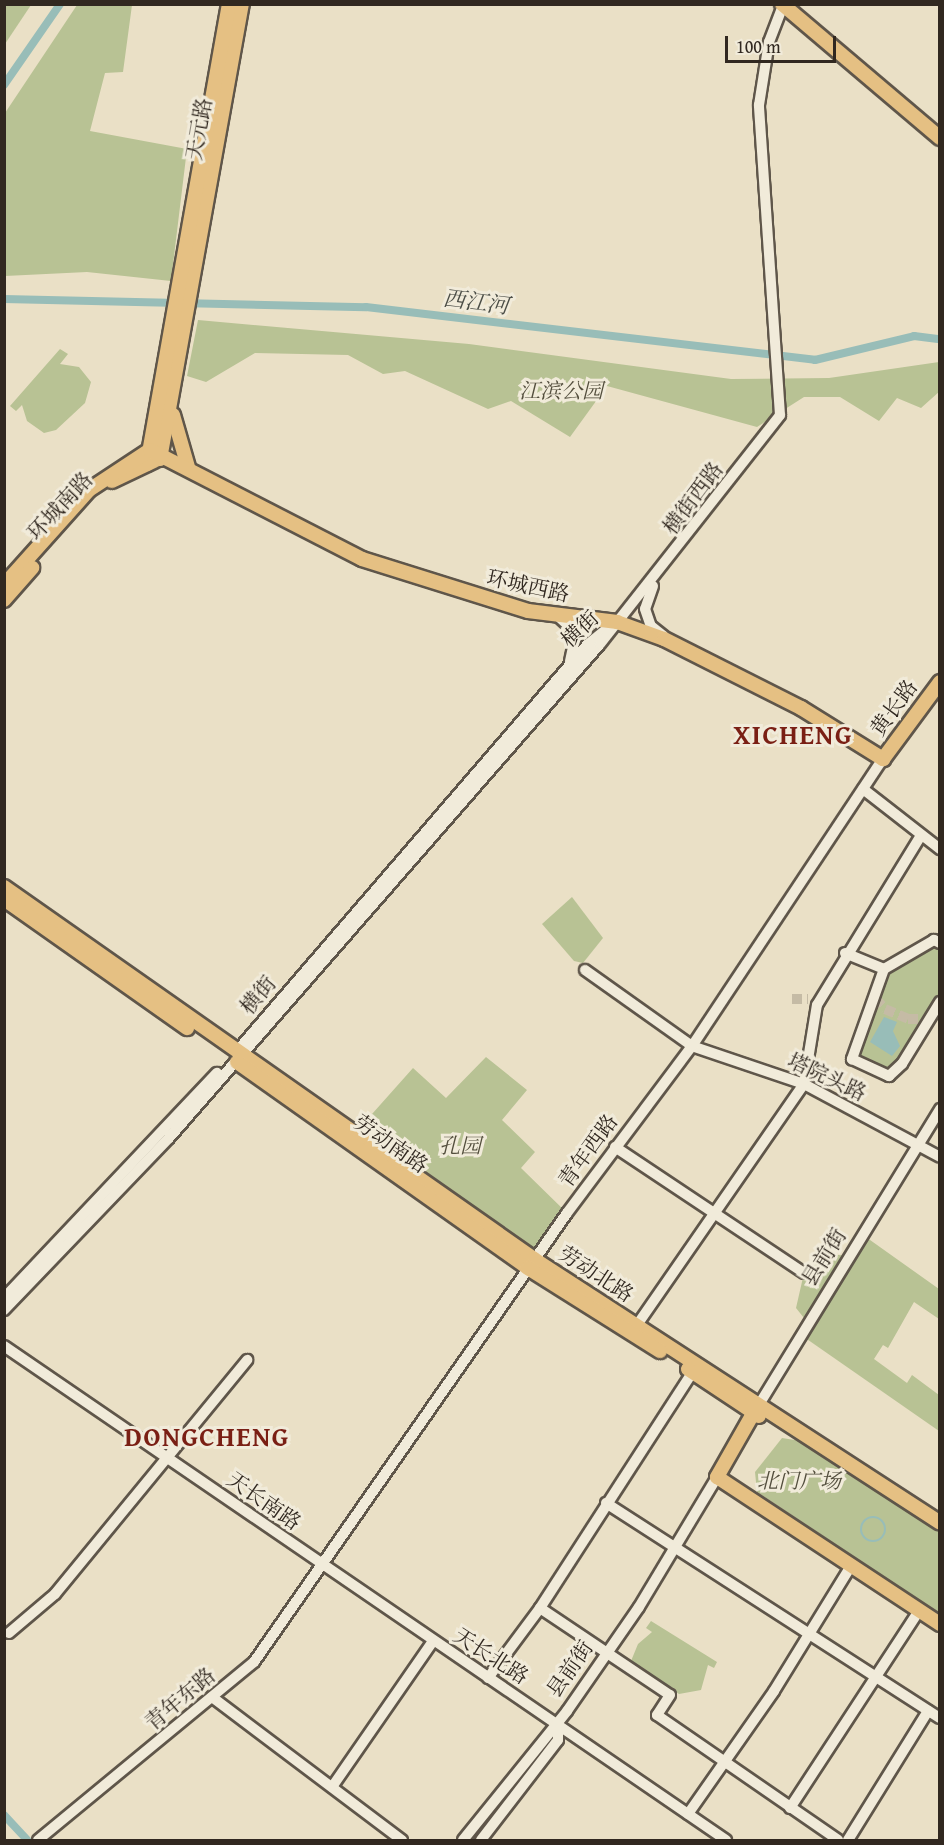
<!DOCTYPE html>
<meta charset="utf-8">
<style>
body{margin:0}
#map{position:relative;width:944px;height:1845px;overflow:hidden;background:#eae0c6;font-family:"Gentium Book Plus","Noto Serif SC",serif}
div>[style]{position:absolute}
.green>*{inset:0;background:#b8c294}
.water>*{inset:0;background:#98bdb8}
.stream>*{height:2px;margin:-1px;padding:0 1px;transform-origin:1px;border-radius:1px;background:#98bdb8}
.stream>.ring{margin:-1px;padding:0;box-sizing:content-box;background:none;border:2px solid #98bdb8;border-radius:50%}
.canal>*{height:8px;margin:-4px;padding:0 4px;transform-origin:4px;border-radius:4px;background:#98bdb8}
.minor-tunnel>*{height:10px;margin-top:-5px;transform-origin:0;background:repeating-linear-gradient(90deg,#c5bba5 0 10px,transparent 0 15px)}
.roads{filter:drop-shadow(2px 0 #5f564a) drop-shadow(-2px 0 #5f564a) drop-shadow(0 2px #5f564a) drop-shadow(0 -2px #5f564a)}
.minor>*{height:10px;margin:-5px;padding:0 5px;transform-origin:5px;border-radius:5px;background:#f1ebda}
.major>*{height:14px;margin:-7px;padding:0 7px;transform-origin:7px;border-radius:7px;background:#e5c083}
span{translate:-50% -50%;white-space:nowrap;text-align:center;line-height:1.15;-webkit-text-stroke:6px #f1ebda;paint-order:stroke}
.street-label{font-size:21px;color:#312820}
.park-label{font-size:21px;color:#534e3d;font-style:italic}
.water-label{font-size:22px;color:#4b4d46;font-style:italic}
.district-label{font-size:27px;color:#7a1f14;font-weight:700;letter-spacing:1.5px}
.frame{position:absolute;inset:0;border:6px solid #312820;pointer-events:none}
.scale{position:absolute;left:725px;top:36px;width:111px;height:27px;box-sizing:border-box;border:3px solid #312820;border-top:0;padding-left:8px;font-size:18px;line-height:21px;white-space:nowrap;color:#312820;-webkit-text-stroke:4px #f1ebda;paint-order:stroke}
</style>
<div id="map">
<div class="green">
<i style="clip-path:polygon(5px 4px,31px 5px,5px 44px,4px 5px)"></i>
<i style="clip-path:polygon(77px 5px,132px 5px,123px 72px,105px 73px,90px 131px,187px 149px,171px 281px,87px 272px,5px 276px,5px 113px)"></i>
<i style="clip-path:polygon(198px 320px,469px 344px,731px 379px,829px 378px,939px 362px,940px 391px,921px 408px,897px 398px,879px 421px,840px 397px,804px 397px,757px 427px,607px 386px,570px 437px,511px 401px,488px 409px,405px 371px,383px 374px,348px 355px,255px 353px,206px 382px,187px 376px)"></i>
<i style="clip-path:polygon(60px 349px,68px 354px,60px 364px,79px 367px,91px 382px,85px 403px,56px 430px,44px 433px,27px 421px,22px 405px,16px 411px,10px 406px)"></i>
<i style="clip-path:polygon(572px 897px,603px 938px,583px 963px,574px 961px,542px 924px)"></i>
<i style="clip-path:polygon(934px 944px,939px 947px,939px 993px,901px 1058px,888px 1069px,858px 1055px,888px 972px)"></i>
<i style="clip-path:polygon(486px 1057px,527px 1090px,502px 1120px,535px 1152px,521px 1168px,567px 1213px,534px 1259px,356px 1132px,413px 1068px,446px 1098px)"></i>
<i style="clip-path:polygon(863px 1235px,939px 1289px,939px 1319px,914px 1302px,888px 1348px,883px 1345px,874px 1359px,907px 1383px,912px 1375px,939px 1395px,939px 1431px,801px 1335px,808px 1323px,796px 1308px,804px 1273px,827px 1254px,850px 1256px)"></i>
<i style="clip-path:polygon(782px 1438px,801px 1441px,939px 1531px,939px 1613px,757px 1492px,755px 1472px)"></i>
<i style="clip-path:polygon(651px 1621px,717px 1662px,714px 1668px,708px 1665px,701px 1690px,679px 1694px,631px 1661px,638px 1644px,652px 1632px,646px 1628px)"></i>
</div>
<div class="water">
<i style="clip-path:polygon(884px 1017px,897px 1022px,893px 1031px,900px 1046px,892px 1056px,870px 1042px)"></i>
</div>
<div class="stream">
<i class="ring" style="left:861px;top:1517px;width:22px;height:22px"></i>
</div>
<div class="canal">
<i style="left:4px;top:85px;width:98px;rotate:-55.3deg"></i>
<i style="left:4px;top:299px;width:362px;rotate:1.3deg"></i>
<i style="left:366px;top:307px;width:452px;rotate:6.7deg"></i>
<i style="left:815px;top:360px;width:102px;rotate:-13.6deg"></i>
<i style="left:914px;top:336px;width:26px;rotate:7deg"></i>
<i style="left:4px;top:1815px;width:34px;rotate:47deg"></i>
</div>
<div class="minor-tunnel">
<i style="left:875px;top:998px;width:15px;rotate:48deg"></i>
<i style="left:885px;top:1009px;width:25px;rotate:23deg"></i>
<i style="left:908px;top:1019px;width:20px"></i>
<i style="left:792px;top:999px;width:16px"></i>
</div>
<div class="roads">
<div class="minor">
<i style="left:653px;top:586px;width:24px;rotate:109deg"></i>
<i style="left:645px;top:609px;width:18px;rotate:71deg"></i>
<i style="left:651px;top:626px;width:16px;rotate:38deg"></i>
<i style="left:559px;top:617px;width:23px;rotate:43deg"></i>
<i style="left:576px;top:633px;width:29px;rotate:102deg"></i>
<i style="left:863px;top:789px;width:98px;rotate:37.9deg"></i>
<i style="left:940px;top:943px;width:7px;rotate:-153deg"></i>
<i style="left:934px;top:940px;width:58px;rotate:149.9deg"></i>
<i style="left:884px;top:969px;width:96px;rotate:109.6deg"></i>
<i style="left:852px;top:1059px;width:41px;rotate:24.7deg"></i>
<i style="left:889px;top:1076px;width:18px;rotate:-43deg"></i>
<i style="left:902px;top:1064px;width:73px;rotate:-58.5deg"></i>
<i style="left:845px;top:953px;width:42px;rotate:22.3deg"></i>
<i style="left:585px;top:970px;width:131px;rotate:35.4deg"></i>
<i style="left:692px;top:1046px;width:118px;rotate:18.7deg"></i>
<i style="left:804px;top:1084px;width:154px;rotate:28.2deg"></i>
<i style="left:238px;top:1050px;width:535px;rotate:-49.25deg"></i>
<i style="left:587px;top:645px;width:26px;rotate:-39deg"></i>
<i style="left:615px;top:1147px;width:227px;rotate:33.7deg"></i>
<i style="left:4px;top:1298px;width:310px;rotate:-46.6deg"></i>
<i style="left:4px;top:1310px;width:238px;rotate:-46.2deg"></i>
<i style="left:169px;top:1138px;width:656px;rotate:-48.9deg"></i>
<i style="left:600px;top:644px;width:291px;rotate:-51.8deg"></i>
<i style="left:780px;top:415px;width:311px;rotate:-93.9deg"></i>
<i style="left:759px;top:105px;width:64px;rotate:-81deg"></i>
<i style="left:769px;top:42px;width:40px;rotate:-69deg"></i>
<i style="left:637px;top:1325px;width:293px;rotate:-55.3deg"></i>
<i style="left:804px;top:1084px;width:80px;rotate:-80.7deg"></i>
<i style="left:817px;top:1005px;width:197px;rotate:-58.5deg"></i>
<i style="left:4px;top:1346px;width:875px;rotate:34.38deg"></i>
<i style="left:760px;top:1403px;width:345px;rotate:-58.5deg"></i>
<i style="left:606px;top:1503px;width:397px;rotate:32.8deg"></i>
<i style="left:540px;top:1608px;width:156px;rotate:33.8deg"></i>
<i style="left:670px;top:1695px;width:24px;rotate:123deg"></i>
<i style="left:657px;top:1715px;width:220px;rotate:34.6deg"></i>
<i style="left:9px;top:1633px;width:60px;rotate:-40.3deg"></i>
<i style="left:55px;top:1594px;width:303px;rotate:-50.6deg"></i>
<i style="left:488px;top:1678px;width:87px;rotate:-53.4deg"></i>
<i style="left:540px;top:1608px;width:287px;rotate:-57.1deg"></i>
<i style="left:212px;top:1697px;width:238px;rotate:37deg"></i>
<i style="left:332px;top:1787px;width:178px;rotate:-55.3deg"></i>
<i style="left:790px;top:1808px;width:235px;rotate:-56.8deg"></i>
<i style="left:688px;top:1814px;width:150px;rotate:-55deg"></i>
<i style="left:774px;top:1691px;width:147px;rotate:-58.4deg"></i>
<i style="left:38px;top:1840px;width:280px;rotate:-39.5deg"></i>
<i style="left:254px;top:1662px;width:547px;rotate:-55.12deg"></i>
<i style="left:567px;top:1213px;width:209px;rotate:-53.2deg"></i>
<i style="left:692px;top:1046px;width:345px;rotate:-56.4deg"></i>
<i style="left:463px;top:1840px;width:166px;rotate:-51.1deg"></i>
<i style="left:567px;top:1711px;width:126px;rotate:-55.3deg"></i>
<i style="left:639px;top:1607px;width:152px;rotate:-59deg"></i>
<i style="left:481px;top:1840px;width:126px;rotate:-52.4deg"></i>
<i style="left:558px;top:1740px;width:17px;rotate:-90deg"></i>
<i style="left:848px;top:1840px;width:152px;rotate:-58.2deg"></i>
</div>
<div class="major">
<i style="left:782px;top:4px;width:207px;rotate:40.3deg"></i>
<i style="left:173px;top:415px;width:54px;rotate:73.9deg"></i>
<i style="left:160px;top:459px;width:462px;rotate:-79.8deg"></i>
<i style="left:147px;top:464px;width:467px;rotate:-79.9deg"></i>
<i style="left:112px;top:481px;width:47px;rotate:-25.5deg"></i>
<i style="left:4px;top:585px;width:127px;rotate:-48.2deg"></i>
<i style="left:89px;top:490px;width:73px;rotate:-33.3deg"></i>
<i style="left:150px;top:450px;width:238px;rotate:27.2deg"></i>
<i style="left:362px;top:559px;width:174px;rotate:17.4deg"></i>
<i style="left:528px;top:611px;width:90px;rotate:7deg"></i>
<i style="left:617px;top:622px;width:50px;rotate:19.9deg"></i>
<i style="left:664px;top:639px;width:153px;rotate:26.7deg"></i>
<i style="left:801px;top:708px;width:97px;rotate:31.9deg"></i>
<i style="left:883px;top:759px;width:96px;rotate:-53.5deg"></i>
<i style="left:4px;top:600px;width:43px;rotate:-48.8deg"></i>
<i style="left:4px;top:887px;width:648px;rotate:35.06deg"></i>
<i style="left:534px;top:1259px;width:484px;rotate:33deg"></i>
<i style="left:4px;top:899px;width:224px;rotate:35.2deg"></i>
<i style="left:237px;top:1062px;width:357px;rotate:35.3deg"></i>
<i style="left:528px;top:1268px;width:156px;rotate:32.2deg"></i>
<i style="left:688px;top:1369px;width:85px;rotate:33.5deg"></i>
<i style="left:758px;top:1405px;width:83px;rotate:119.7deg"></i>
<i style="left:717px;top:1477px;width:267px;rotate:33.4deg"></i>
</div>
</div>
<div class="street-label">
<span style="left:199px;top:129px;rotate:-80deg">天元路</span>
<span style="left:693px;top:498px;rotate:-53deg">横街西路</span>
<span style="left:60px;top:506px;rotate:-47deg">环城南路</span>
<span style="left:528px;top:586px;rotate:12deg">环城西路</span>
<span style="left:580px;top:629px;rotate:-43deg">横街</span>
<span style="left:894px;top:708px;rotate:-54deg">黄长路</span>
<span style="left:258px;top:995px;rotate:-50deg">横街</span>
<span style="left:827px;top:1077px;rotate:25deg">塔院头路</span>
<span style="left:391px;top:1144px;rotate:35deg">劳动南路</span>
<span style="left:588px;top:1151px;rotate:-54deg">青年西路</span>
<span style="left:824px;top:1257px;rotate:-58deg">县前街</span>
<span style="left:596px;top:1274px;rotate:33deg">劳动北路</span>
<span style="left:264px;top:1501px;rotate:35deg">天长南路</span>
<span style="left:491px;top:1656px;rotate:33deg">天长北路</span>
<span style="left:570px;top:1669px;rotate:-55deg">县前街</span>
<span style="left:180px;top:1699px;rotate:-40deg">青年东路</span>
</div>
<div class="park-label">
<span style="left:561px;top:391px">江滨公园</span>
<span style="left:460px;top:1146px">孔园</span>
<span style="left:799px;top:1481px">北门广场</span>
</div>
<div class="water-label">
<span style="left:476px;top:302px;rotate:7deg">西江河</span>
</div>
<div class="district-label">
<span style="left:793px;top:735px">XICHENG</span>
<span style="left:207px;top:1437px">DONGCHENG</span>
</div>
<div class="frame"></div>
<div class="scale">100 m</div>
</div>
